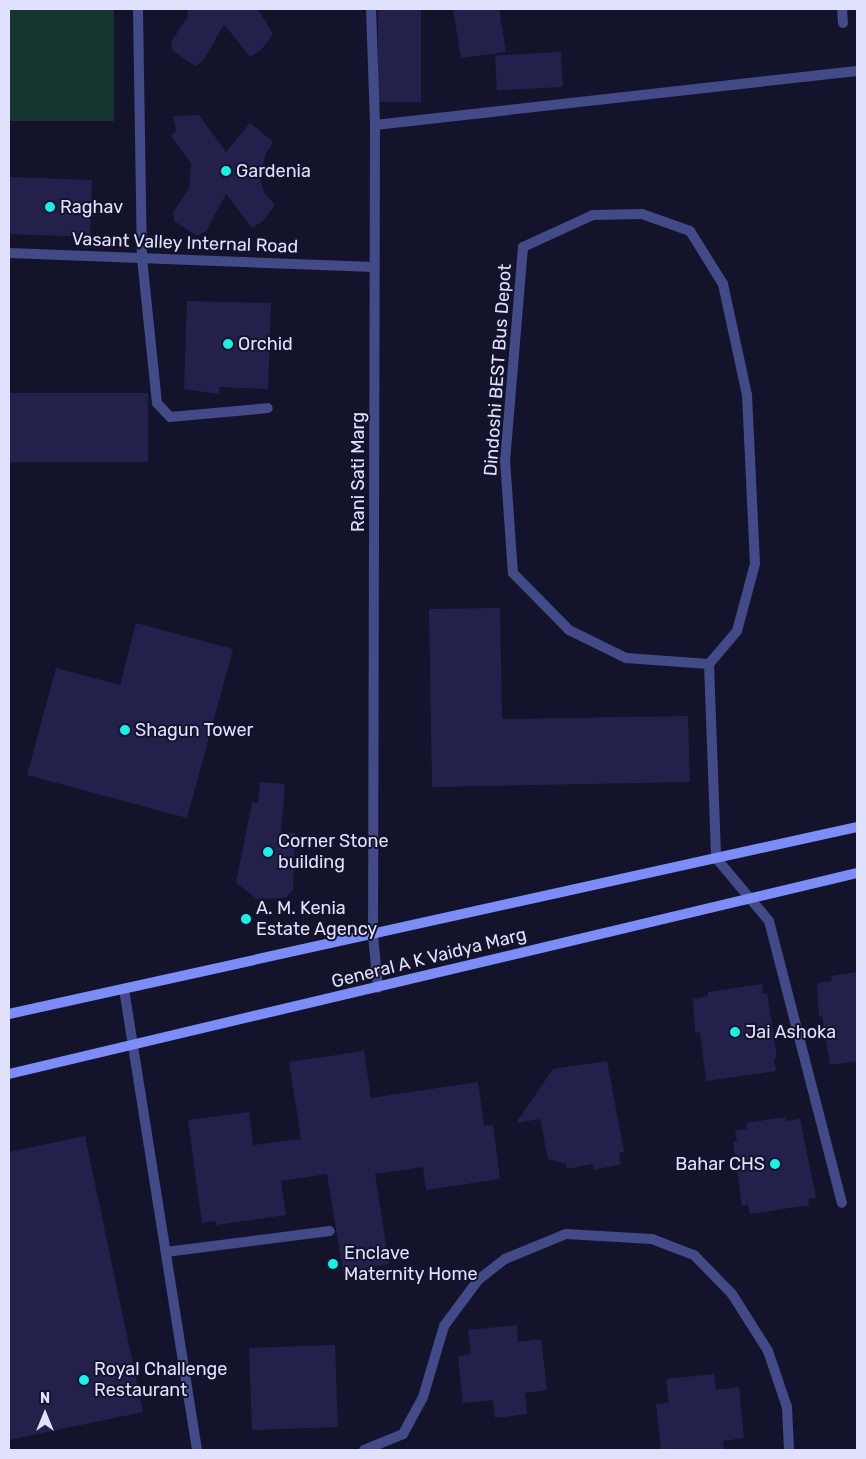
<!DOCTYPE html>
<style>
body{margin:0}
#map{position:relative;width:866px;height:1459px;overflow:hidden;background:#14132c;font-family:Rubik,sans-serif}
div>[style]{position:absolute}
.green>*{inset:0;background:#173530;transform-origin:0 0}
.building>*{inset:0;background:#23214b;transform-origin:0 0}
.lane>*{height:10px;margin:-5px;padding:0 5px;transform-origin:5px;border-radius:5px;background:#424a87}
.street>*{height:10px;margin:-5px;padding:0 5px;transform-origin:5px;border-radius:5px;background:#424a87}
.secondary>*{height:10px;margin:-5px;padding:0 5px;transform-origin:5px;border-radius:5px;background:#7d8df7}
.dots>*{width:14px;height:14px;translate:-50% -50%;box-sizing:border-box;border:2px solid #14132c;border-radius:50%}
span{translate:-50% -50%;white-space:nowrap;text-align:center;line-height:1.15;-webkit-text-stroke:4px #14132c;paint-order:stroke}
.poi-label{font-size:18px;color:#e0e1fd}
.left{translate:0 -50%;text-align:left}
.right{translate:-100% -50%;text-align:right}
.street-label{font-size:18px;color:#e0e1fd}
.frame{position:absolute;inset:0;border:10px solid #e0e1fd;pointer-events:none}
.north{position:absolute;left:20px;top:1389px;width:50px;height:50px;-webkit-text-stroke:4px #14132c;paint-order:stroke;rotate:0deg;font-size:14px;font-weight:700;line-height:20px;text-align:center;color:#e0e1fd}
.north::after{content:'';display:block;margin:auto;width:18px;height:22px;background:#e0e1fd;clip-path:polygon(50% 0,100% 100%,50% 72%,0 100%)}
</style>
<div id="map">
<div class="green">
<i style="left:9px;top:9px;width:105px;height:112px"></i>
</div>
<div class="building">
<i style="clip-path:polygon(188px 9px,258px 9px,273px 34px,261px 50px,250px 57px,224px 24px,204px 60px,195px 66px,172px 50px,171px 42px,187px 18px)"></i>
<i style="left:378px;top:9px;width:43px;height:93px"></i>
<i style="clip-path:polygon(453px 9px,499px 9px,506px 52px,461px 58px)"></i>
<i style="left:561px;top:52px;width:35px;height:66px;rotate:87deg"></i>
<i style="clip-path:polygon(199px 115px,226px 152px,250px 123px,273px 142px,265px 156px,260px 179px,264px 192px,275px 205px,263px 221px,252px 228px,226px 194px,206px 231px,197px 236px,174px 221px,173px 212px,189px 189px,191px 163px,171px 136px,176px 131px,173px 116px)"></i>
<i style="left:9px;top:177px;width:83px;height:57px;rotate:2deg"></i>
<i style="clip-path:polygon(187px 301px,271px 303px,268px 389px,219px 387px,219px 394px,184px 389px)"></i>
<i style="left:148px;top:393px;width:69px;height:139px;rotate:90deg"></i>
<i style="clip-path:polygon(500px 608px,502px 719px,688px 716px,690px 782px,432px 787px,429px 609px)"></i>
<i style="clip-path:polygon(136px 623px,233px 649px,187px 818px,27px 775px,56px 668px,120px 685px)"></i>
<i style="clip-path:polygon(260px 782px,285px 784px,281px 832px,295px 833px,293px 890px,285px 898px,257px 899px,236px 883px,252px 803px,258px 803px)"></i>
<i style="clip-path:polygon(857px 972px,857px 1061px,830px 1065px,822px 1016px,819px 1017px,817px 983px,832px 981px,831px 976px)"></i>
<i style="clip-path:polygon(762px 984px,763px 994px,767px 993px,777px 1058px,774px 1059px,776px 1071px,706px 1081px,700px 1032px,695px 1033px,693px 999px,708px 996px,708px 992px)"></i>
<i style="clip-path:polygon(364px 1051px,371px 1098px,478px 1082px,484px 1126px,493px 1125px,500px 1179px,426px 1190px,423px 1167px,375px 1174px,389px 1264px,343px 1272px,327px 1174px,281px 1181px,286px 1215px,216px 1225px,216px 1221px,202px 1223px,188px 1120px,249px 1112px,253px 1145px,301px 1139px,289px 1062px)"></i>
<i style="clip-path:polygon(607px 1061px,624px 1152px,619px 1153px,621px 1164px,594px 1170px,592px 1164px,567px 1169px,566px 1164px,548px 1159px,540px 1119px,516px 1123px,553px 1069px)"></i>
<i style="clip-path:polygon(785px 1117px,785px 1121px,800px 1119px,816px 1198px,808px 1199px,809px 1205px,750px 1214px,748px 1204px,742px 1206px,733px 1142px,737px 1141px,735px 1131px,747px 1129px,746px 1123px)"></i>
<i style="clip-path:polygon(85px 1136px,143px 1412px,9px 1440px,9px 1152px)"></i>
<i style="clip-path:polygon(517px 1325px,518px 1342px,541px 1339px,547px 1390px,525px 1393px,527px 1414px,495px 1418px,493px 1400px,463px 1403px,458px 1356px,471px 1354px,468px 1330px)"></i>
<i style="left:335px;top:1345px;width:82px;height:86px;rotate:88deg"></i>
<i style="clip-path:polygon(714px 1374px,716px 1390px,739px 1387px,744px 1438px,723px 1441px,724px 1450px,661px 1450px,656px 1404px,669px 1403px,666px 1379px)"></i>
</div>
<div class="lane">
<i style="left:709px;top:664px;width:43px;rotate:-49.7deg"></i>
<i style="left:737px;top:631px;width:69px;rotate:-75deg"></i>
<i style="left:755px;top:564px;width:169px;rotate:-92.7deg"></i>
<i style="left:747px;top:395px;width:114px;rotate:-102.2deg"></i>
<i style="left:723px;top:284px;width:62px;rotate:-121.9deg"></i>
<i style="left:690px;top:231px;width:51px;rotate:-160.5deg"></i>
<i style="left:642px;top:214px;width:49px;rotate:178.8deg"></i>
<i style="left:593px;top:215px;width:77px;rotate:155.4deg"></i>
<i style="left:523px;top:247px;width:214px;rotate:94.8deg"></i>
<i style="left:505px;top:460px;width:113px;rotate:86deg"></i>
<i style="left:513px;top:573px;width:80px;rotate:45.5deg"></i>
<i style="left:569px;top:630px;width:64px;rotate:26.2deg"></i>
<i style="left:626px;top:658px;width:83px;rotate:4.1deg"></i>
<i style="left:709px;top:664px;width:194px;rotate:87.9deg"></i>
<i style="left:716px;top:858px;width:82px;rotate:49.9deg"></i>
<i style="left:769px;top:921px;width:291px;rotate:75.5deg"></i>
<i style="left:364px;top:1450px;width:42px;rotate:-22.3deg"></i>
<i style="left:403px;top:1434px;width:42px;rotate:-61.6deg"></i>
<i style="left:423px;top:1397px;width:74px;rotate:-73.5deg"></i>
<i style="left:444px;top:1326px;width:57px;rotate:-53.5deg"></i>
<i style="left:478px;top:1280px;width:34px;rotate:-38deg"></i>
<i style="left:505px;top:1259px;width:66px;rotate:-22.3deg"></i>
<i style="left:566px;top:1234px;width:86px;rotate:3.3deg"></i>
<i style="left:652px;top:1239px;width:45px;rotate:20.9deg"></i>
<i style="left:694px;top:1255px;width:54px;rotate:45.7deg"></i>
<i style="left:732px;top:1294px;width:67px;rotate:57.7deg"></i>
<i style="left:768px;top:1351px;width:59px;rotate:71.3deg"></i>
<i style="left:787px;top:1407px;width:43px;rotate:87.3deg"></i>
</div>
<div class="street">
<i style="left:138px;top:9px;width:249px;rotate:89.1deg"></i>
<i style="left:142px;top:258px;width:146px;rotate:84.1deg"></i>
<i style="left:157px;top:403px;width:19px;rotate:47deg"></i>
<i style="left:170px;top:417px;width:98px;rotate:-5.2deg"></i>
<i style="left:371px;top:9px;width:116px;rotate:88deg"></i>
<i style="left:375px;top:125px;width:810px;rotate:90.14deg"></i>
<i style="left:373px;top:935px;width:53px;rotate:84.6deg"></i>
<i style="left:842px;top:9px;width:14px;rotate:86deg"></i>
<i style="left:375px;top:125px;width:485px;rotate:-6.4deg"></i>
<i style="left:9px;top:253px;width:365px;rotate:2.2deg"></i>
<i style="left:124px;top:989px;width:467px;rotate:81deg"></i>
<i style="left:166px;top:1252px;width:165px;rotate:-7.3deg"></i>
</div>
<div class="secondary">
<i style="left:9px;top:1014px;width:868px;rotate:-12.44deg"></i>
<i style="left:9px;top:1074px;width:871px;rotate:-13.33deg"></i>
</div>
<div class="dots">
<i style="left:226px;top:171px;background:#18f1e5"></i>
<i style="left:50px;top:207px;background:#18f1e5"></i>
<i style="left:228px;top:344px;background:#18f1e5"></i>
<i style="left:125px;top:730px;background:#18f1e5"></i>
<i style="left:268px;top:852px;background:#18f1e5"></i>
<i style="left:246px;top:919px;background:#18f1e5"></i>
<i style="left:735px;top:1032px;background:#18f1e5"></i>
<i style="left:775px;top:1164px;background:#18f1e5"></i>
<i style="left:333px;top:1264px;background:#18f1e5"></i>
<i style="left:84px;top:1380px;background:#18f1e5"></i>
</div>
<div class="poi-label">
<span class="left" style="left:236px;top:171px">Gardenia</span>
<span class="left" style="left:60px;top:207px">Raghav</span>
<span class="left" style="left:238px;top:344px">Orchid</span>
<span class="left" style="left:135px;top:730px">Shagun Tower</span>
<span class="left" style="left:278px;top:852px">Corner Stone<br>building</span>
<span class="left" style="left:256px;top:919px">A. M. Kenia<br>Estate Agency</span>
<span class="left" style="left:745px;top:1032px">Jai Ashoka</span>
<span class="right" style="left:765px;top:1164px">Bahar CHS</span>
<span class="left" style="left:344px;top:1264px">Enclave<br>Maternity Home</span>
<span class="left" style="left:94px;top:1380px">Royal Challenge<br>Restaurant</span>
</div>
<div class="street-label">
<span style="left:185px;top:243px;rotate:2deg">Vasant Valley Internal Road</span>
<span style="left:498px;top:370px;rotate:-86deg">Dindoshi BEST Bus Depot</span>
<span style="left:358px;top:472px;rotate:-90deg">Rani Sati Marg</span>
<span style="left:429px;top:958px;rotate:-14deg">General A K Vaidya Marg</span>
</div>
<div class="frame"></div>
<div class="north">N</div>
</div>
